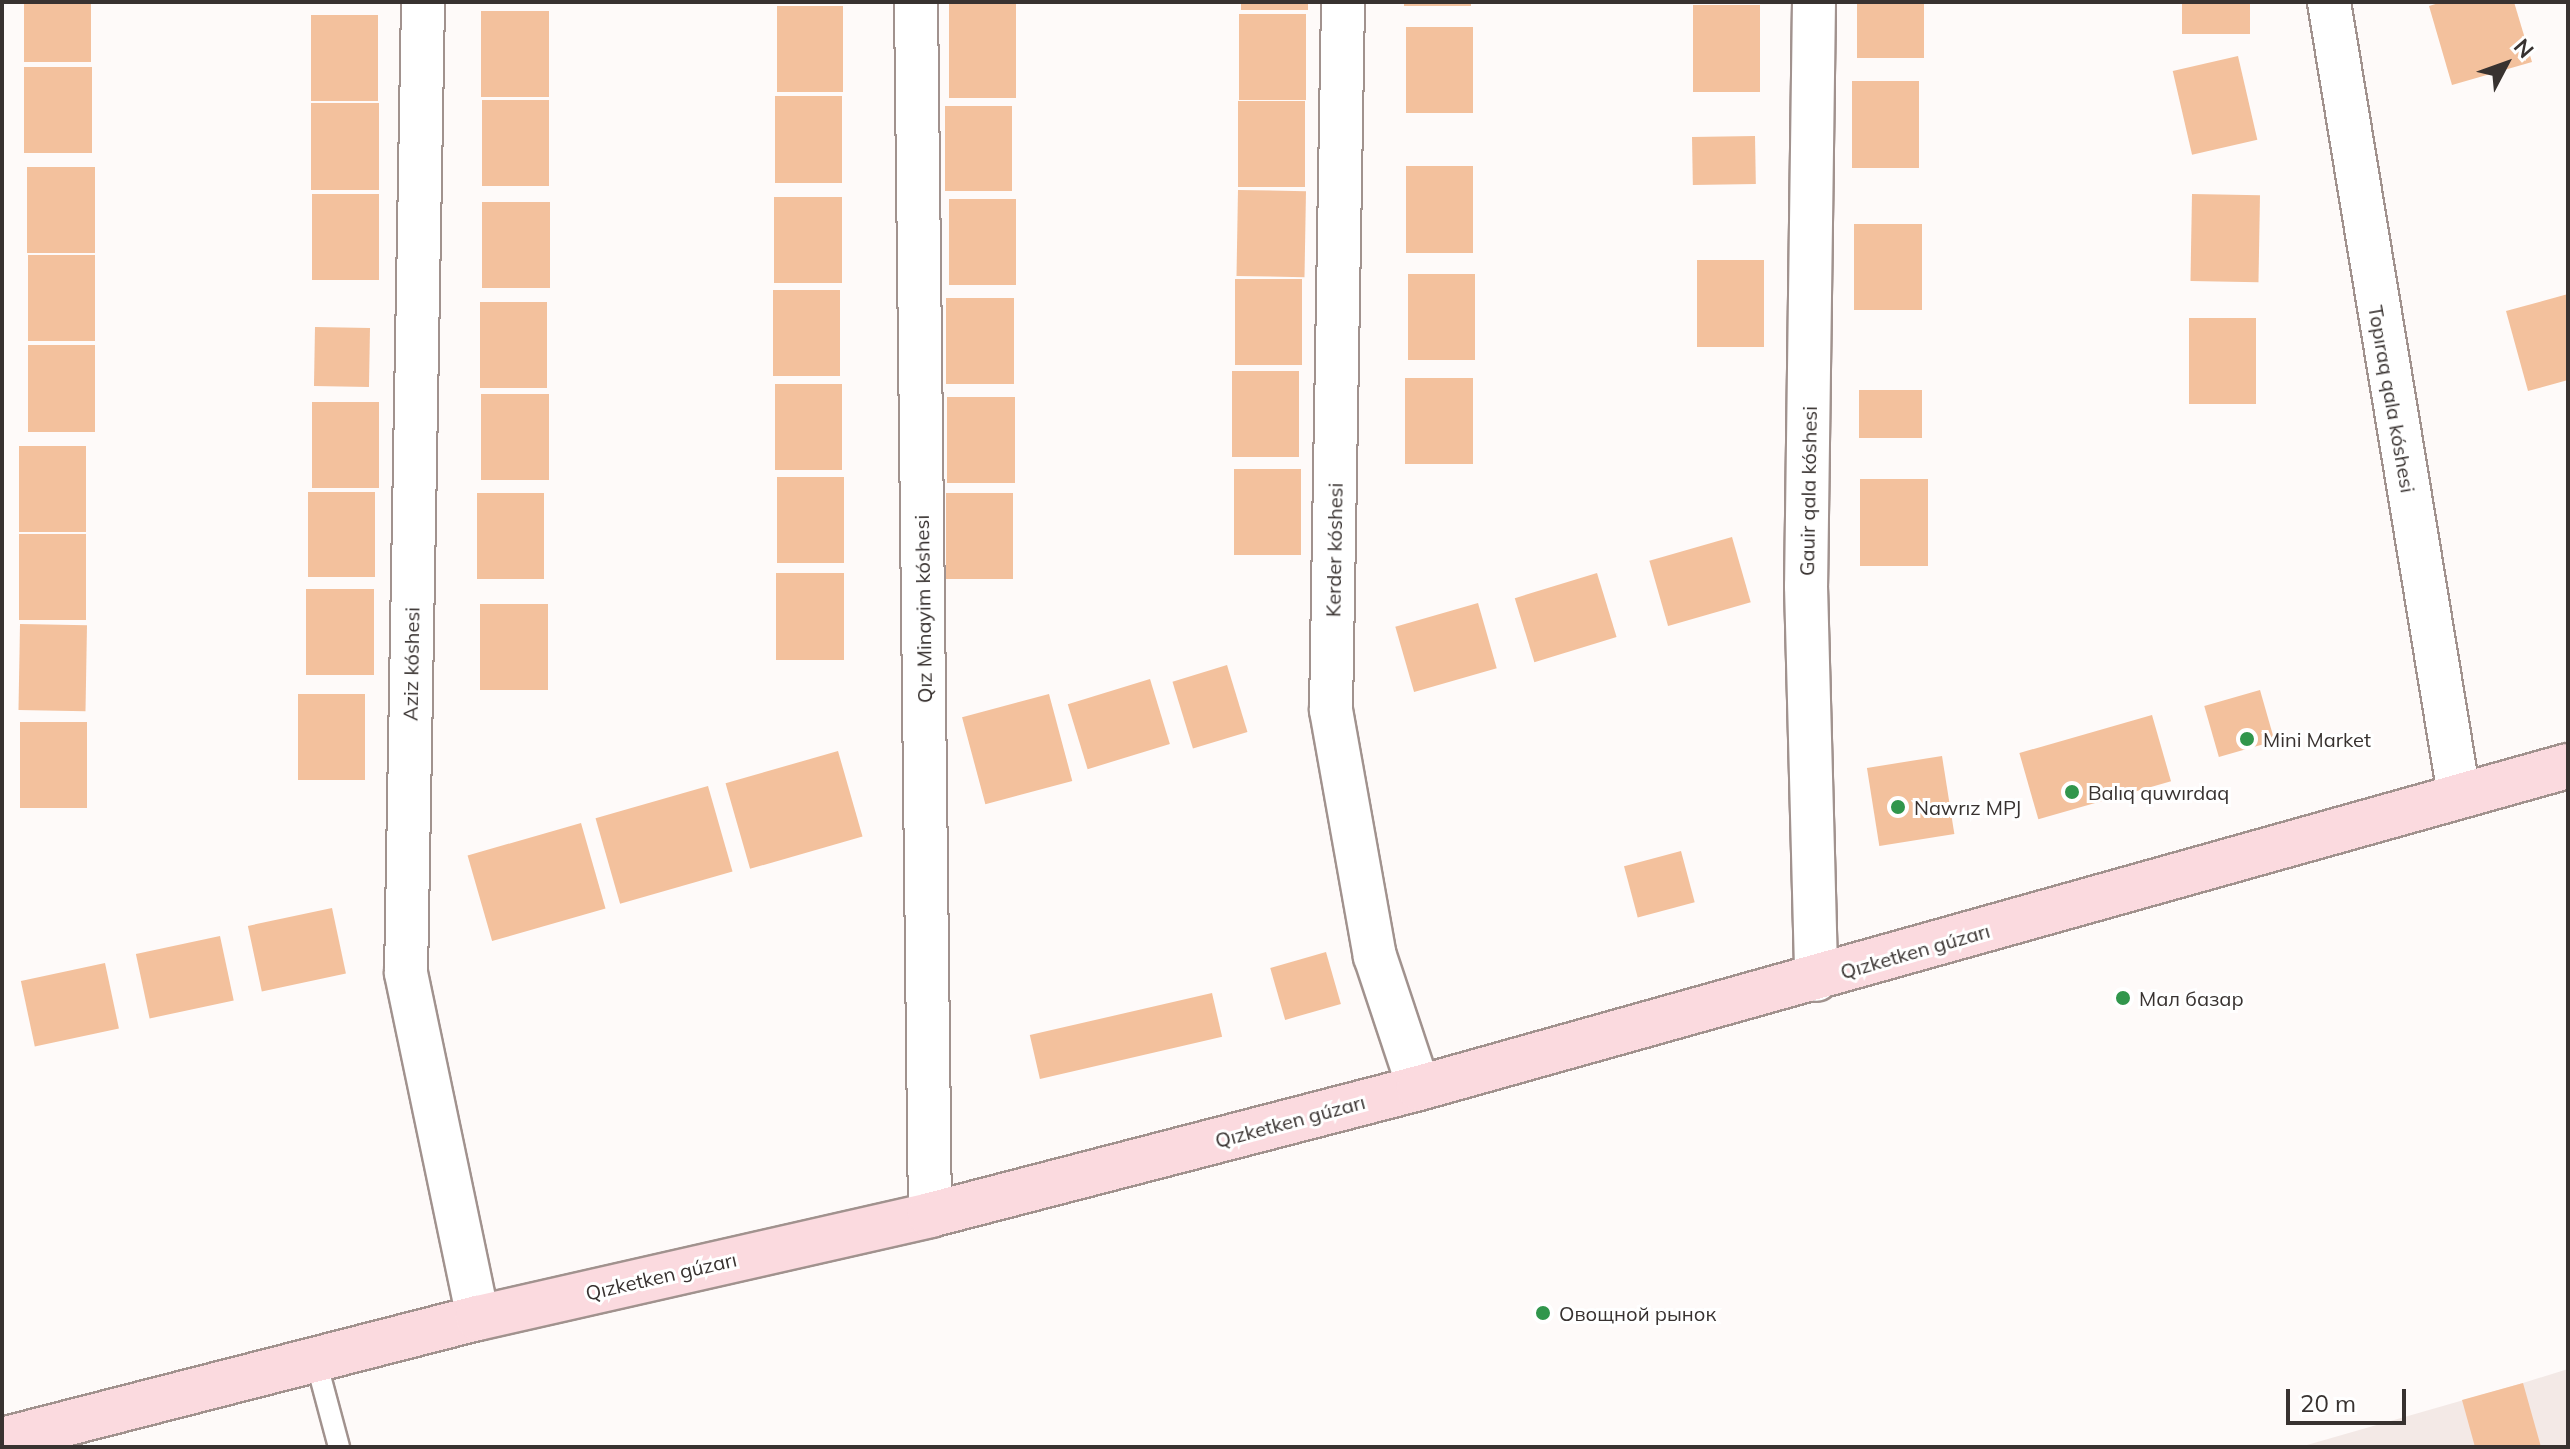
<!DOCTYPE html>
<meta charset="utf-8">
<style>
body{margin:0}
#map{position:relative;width:2570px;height:1449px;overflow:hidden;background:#fefaf9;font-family:Mulish,sans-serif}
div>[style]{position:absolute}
.built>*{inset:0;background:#f3e9e6}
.building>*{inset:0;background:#f3c19d;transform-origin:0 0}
.roads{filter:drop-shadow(2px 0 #a1928e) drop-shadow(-2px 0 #a1928e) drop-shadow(0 2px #a1928e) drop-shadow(0 -2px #a1928e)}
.lane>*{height:20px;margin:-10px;padding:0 10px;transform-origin:10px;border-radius:10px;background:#fff}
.street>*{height:42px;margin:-21px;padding:0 21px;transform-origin:21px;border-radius:21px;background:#fff}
.secondary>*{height:44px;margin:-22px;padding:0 22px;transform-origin:22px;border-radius:22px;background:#fbdadf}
.dots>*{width:22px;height:22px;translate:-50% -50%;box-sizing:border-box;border:4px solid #fff;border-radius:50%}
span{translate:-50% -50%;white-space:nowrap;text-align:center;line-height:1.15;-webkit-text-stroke:6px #fff;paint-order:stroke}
.street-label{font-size:20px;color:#383230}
.poi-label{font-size:20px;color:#383230}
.left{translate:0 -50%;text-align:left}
.frame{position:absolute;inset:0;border:4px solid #383230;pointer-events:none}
.north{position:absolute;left:2466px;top:24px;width:80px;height:80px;-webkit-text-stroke:6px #fff;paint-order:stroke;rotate:49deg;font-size:22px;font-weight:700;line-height:32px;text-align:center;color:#383230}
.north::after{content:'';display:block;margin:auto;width:28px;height:36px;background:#383230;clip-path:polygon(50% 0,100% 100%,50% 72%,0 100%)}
.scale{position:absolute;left:2286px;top:1389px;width:120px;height:36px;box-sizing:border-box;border:4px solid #383230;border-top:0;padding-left:10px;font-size:24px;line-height:28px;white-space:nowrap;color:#383230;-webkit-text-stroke:6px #fff;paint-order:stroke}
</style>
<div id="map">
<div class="built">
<i style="clip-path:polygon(2568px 1369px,2568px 1447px,2300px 1447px,2523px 1383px)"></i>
</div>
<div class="building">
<i style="left:24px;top:2px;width:67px;height:60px"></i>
<i style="left:949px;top:2px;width:67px;height:96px"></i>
<i style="left:1241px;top:2px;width:67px;height:8px"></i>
<i style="left:1404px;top:2px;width:67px;height:4px"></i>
<i style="left:1857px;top:2px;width:67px;height:56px"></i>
<i style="left:2182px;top:2px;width:68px;height:32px"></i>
<i style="clip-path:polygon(2442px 2px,2514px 2px,2532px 62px,2452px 85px,2429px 6px)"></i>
<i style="left:1693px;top:5px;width:67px;height:87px"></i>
<i style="left:777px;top:6px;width:66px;height:86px"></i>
<i style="left:481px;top:11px;width:68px;height:86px"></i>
<i style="left:1239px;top:14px;width:67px;height:86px"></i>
<i style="left:311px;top:15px;width:67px;height:86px"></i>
<i style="left:1406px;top:27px;width:67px;height:86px"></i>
<i style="left:2238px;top:56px;width:86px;height:67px;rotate:77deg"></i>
<i style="left:24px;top:67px;width:68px;height:86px"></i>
<i style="left:1852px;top:81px;width:67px;height:87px"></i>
<i style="left:775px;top:96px;width:67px;height:87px"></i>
<i style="left:482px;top:100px;width:67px;height:86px"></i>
<i style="left:1238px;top:101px;width:67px;height:86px"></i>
<i style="left:311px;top:103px;width:68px;height:87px"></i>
<i style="left:945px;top:106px;width:67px;height:85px"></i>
<i style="left:1755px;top:136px;width:48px;height:63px;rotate:89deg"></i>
<i style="left:1406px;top:166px;width:67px;height:87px"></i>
<i style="left:27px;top:167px;width:68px;height:86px"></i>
<i style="left:1238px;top:190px;width:68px;height:86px;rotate:1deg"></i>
<i style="left:312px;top:194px;width:67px;height:86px"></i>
<i style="left:2192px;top:194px;width:68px;height:87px;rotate:1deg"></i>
<i style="left:774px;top:197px;width:68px;height:86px"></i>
<i style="left:949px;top:199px;width:67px;height:86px"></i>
<i style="left:482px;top:202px;width:68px;height:86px"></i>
<i style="left:1854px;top:224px;width:68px;height:86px"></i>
<i style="left:28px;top:255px;width:67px;height:86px"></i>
<i style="left:1697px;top:260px;width:67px;height:87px"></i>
<i style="left:1408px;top:274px;width:67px;height:86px"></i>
<i style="left:1235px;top:279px;width:67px;height:86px"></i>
<i style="left:773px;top:290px;width:67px;height:86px"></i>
<i style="clip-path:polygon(2568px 294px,2568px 380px,2528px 391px,2506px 311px)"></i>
<i style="left:946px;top:298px;width:68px;height:86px"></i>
<i style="left:480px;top:302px;width:67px;height:86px"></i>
<i style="left:2189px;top:318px;width:67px;height:86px"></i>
<i style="left:315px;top:327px;width:55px;height:59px;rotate:1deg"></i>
<i style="left:28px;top:345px;width:67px;height:87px"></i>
<i style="left:1232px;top:371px;width:67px;height:86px"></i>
<i style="left:1405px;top:378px;width:68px;height:86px"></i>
<i style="left:775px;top:384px;width:67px;height:86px"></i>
<i style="left:1922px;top:390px;width:48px;height:63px;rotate:90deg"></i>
<i style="left:481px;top:394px;width:68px;height:86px"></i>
<i style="left:947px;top:397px;width:68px;height:86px"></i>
<i style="left:312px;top:402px;width:67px;height:86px"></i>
<i style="left:19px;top:446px;width:67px;height:86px"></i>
<i style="left:1234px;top:469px;width:67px;height:86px"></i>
<i style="left:777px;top:477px;width:67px;height:86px"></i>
<i style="left:1860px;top:479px;width:68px;height:87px"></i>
<i style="left:308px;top:492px;width:67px;height:85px"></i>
<i style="left:477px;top:493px;width:67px;height:86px"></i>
<i style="left:946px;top:493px;width:67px;height:86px"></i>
<i style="left:19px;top:534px;width:67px;height:86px"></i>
<i style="left:1732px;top:537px;width:68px;height:86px;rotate:74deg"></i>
<i style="left:776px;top:573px;width:68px;height:87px"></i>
<i style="left:1597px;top:573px;width:67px;height:86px;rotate:73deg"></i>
<i style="left:306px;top:589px;width:68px;height:86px"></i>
<i style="left:1478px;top:603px;width:68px;height:86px;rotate:74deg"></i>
<i style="left:480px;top:604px;width:68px;height:86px"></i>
<i style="left:20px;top:624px;width:67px;height:86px;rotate:1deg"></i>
<i style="left:1227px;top:665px;width:70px;height:57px;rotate:73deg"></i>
<i style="left:1150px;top:679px;width:68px;height:86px;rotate:73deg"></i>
<i style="left:2260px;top:690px;width:53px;height:58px;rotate:74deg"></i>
<i style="left:298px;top:694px;width:67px;height:86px"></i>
<i style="left:1049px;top:694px;width:90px;height:90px;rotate:75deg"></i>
<i style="left:2152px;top:715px;width:69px;height:138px;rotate:74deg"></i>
<i style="left:20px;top:722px;width:67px;height:86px"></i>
<i style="left:838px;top:751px;width:89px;height:117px;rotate:74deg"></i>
<i style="left:1942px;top:756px;width:79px;height:76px;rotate:81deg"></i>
<i style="left:708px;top:786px;width:89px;height:117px;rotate:74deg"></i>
<i style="left:581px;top:823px;width:89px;height:118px;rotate:74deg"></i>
<i style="left:1681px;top:851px;width:53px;height:59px;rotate:75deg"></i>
<i style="left:332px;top:908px;width:67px;height:86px;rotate:78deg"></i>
<i style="left:220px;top:936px;width:66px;height:86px;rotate:78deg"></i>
<i style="left:1326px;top:952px;width:54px;height:58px;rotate:74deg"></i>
<i style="left:105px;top:963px;width:67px;height:86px;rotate:78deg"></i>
<i style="left:1212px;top:993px;width:45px;height:187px;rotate:77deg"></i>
<i style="clip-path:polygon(2523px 1383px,2541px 1447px,2475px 1447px,2462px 1400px)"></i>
</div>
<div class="roads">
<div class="lane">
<i style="left:316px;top:1361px;width:89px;rotate:75deg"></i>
</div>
<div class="street">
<i style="left:423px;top:2px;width:971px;rotate:91deg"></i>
<i style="left:406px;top:973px;width:352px;rotate:78.2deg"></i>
<i style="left:916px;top:2px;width:1213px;rotate:89.34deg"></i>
<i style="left:1343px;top:2px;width:708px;rotate:90.97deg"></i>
<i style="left:1331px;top:710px;width:250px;rotate:79.9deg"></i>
<i style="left:1375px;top:956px;width:139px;rotate:71.6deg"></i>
<i style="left:1814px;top:2px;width:584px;rotate:90.78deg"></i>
<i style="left:1806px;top:586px;width:394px;rotate:88.5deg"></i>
<i style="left:2329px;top:2px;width:804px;rotate:80.69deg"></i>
</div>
<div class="secondary">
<i style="left:2px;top:1440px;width:491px;rotate:-14.4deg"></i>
<i style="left:478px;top:1318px;width:464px;rotate:-12.8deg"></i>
<i style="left:930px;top:1215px;width:505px;rotate:-14.56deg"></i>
<i style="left:1419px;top:1088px;width:1193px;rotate:-15.66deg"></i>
</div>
</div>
<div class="dots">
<i style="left:2247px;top:739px;background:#31964c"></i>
<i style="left:2072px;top:792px;background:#31964c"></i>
<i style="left:1898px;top:807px;background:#31964c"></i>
<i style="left:2123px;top:998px;background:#31964c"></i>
<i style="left:1543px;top:1313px;background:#31964c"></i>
</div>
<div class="street-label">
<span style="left:2392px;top:399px;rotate:80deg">Topıraq qala kóshesi</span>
<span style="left:1808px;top:491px;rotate:-89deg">Gauir qala kóshesi</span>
<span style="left:1334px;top:550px;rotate:-89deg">Kerder kóshesi</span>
<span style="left:923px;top:609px;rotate:-91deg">Qız Minayim kóshesi</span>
<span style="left:411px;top:664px;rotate:-89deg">Aziz kóshesi</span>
<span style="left:1915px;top:951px;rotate:-16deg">Qızketken gúzarı</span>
<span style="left:1290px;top:1121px;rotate:-15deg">Qızketken gúzarı</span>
<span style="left:661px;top:1276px;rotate:-13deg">Qızketken gúzarı</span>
</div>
<div class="poi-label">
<span class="left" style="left:2263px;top:739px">Mini Market</span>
<span class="left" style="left:2088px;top:792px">Balıq quwırdaq</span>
<span class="left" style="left:1914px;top:807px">Nawrız MPJ</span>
<span class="left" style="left:2139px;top:998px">Мал базар</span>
<span class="left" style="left:1559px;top:1313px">Овощной рынок</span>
</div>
<div class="frame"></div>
<div class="north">N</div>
<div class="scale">20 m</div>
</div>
